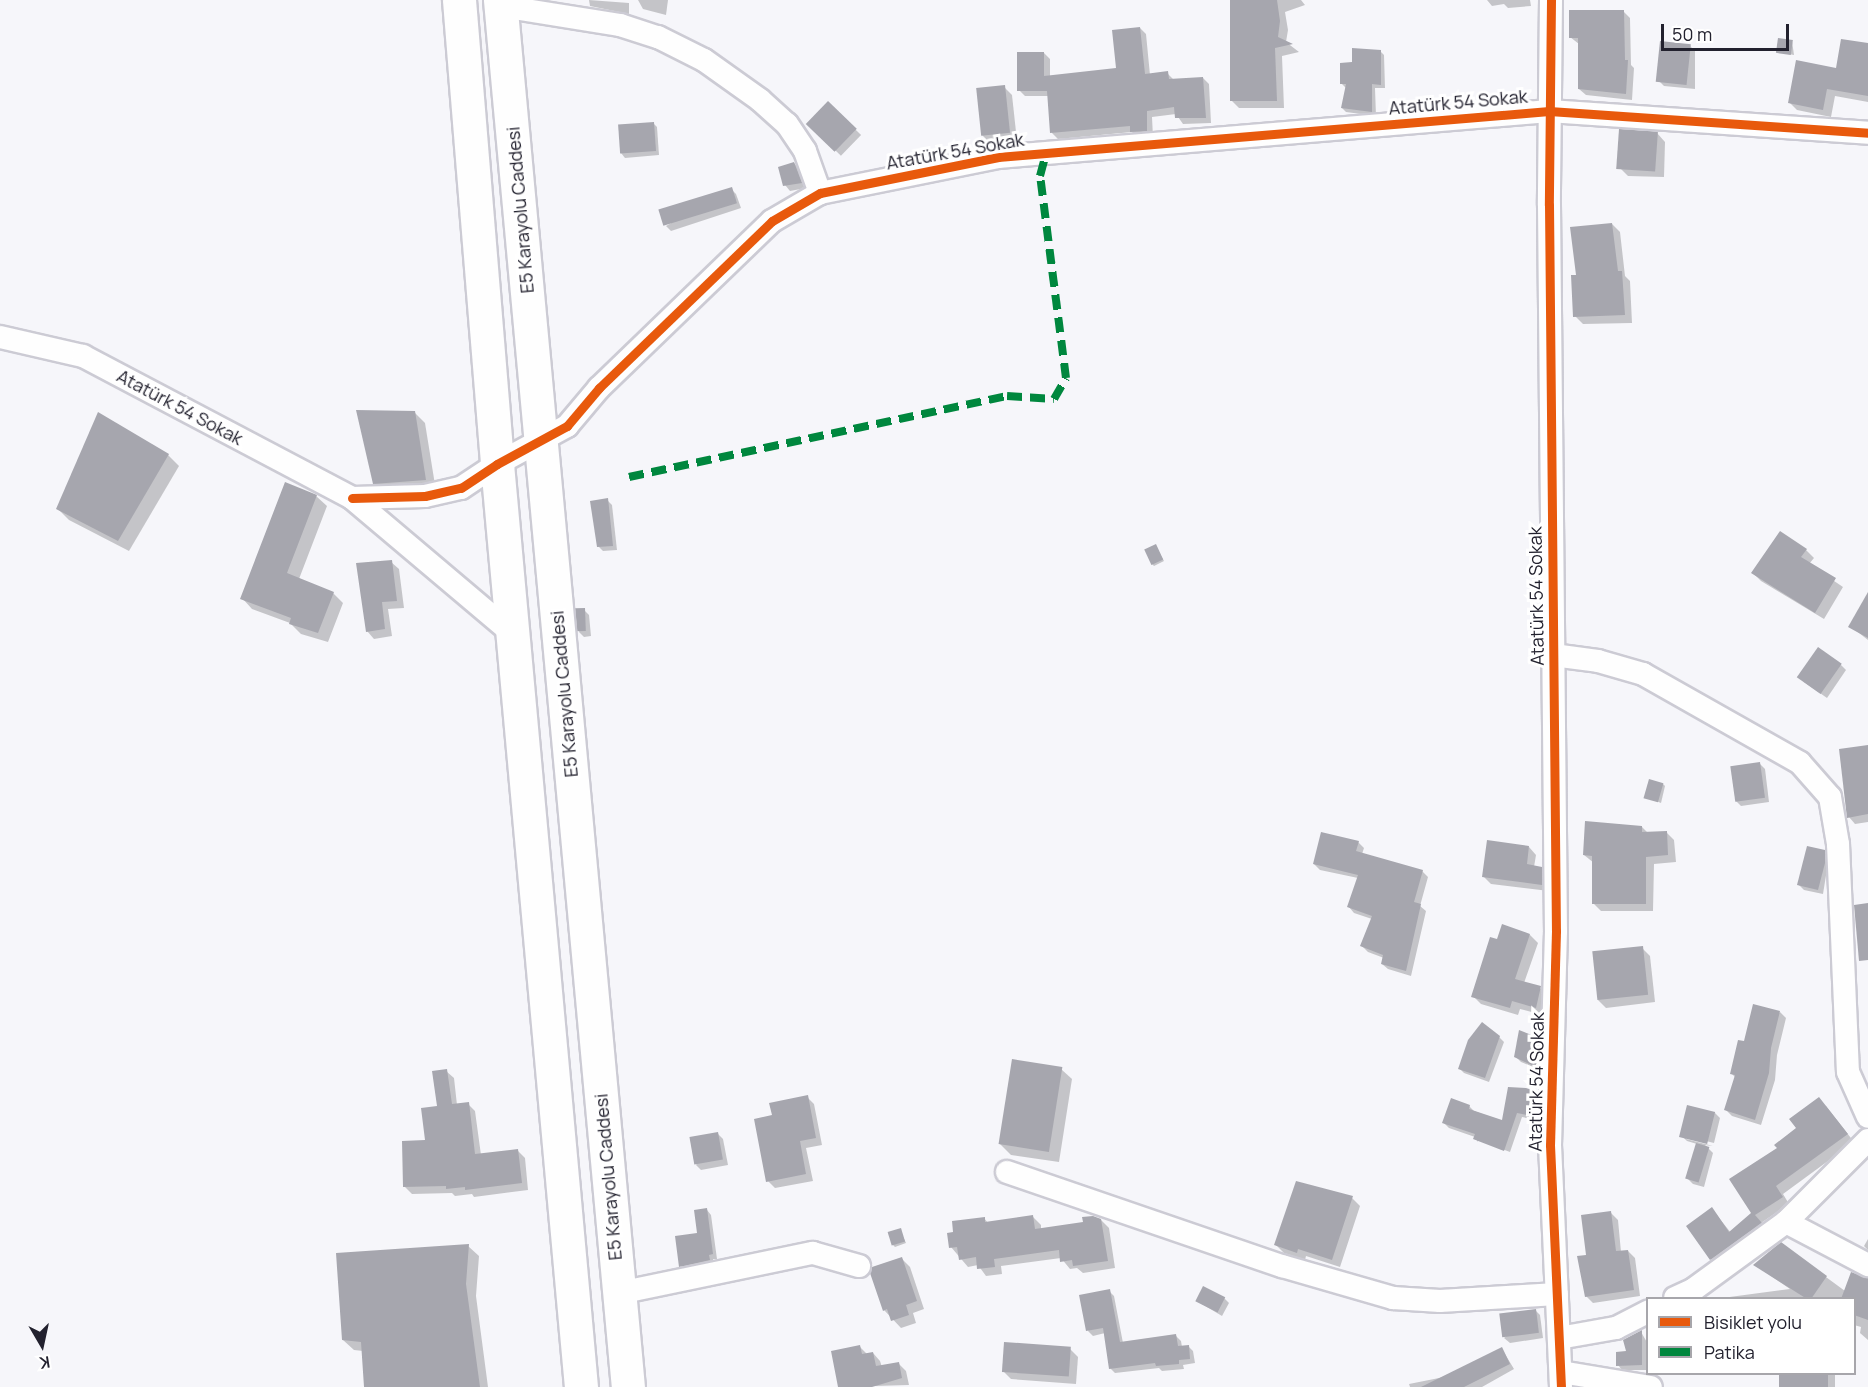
<!DOCTYPE html>
<meta charset="utf-8">
<style>
body{margin:0}
#map{position:relative;width:1868px;height:1387px;overflow:hidden;background:#f6f6fa;font-family:Manrope,sans-serif}
div>[style]{position:absolute}
.shadow>*{inset:0;background:#0003;transform-origin:0 0}
.building>*{inset:0;background:#a6a6ae;transform-origin:0 0}
.roads{filter:drop-shadow(2px 0 #cccbd4) drop-shadow(-2px 0 #cccbd4) drop-shadow(0 2px #cccbd4) drop-shadow(0 -2px #cccbd4)}
.minor>*{height:22px;margin:-11px;padding:0 11px;transform-origin:11px;border-radius:11px;background:#fefefe}
.highway>*{height:33px;margin:-16.5px;padding:0 16.5px;transform-origin:16.5px;border-radius:16.5px;background:#fefefe}
.quiet>*{height:8px;margin-top:-4px;transform-origin:0;background:repeating-linear-gradient(90deg,#00873e 0 15px,transparent 0 23px)}
.cycleway>*{height:9px;margin:-4.5px;padding:0 4.5px;transform-origin:4.5px;border-radius:4.5px;background:#e8590c}
span{translate:-50% -50%;white-space:nowrap;text-align:center;line-height:1.15;-webkit-text-stroke:6px #fff;paint-order:stroke}
.street-label{font-size:18px;color:#22212e}
.legend{position:absolute;left:1646px;top:1297px;width:210px;height:78px;box-sizing:border-box;background:#fff;border:2px solid #a7a6ab;margin:0;padding:8px 10px;list-style:none;font-size:18px;color:#22212e}
.legend li{display:flex;align-items:center;gap:12px;height:30px}
.legend b{width:30px;border:2px solid #a7a6ab}
.north{position:absolute;left:12px;top:1315px;width:60px;height:60px;-webkit-text-stroke:4px #fff;paint-order:stroke;rotate:171deg;font-size:16px;font-weight:700;line-height:24px;text-align:center;color:#22212e}
.north::after{content:'';display:block;margin:auto;width:21px;height:27px;background:#22212e;clip-path:polygon(50% 0,100% 100%,50% 72%,0 100%)}
.scale{position:absolute;left:1661px;top:24px;width:128px;height:27px;box-sizing:border-box;border:3px solid #22212e;border-top:0;padding-left:8px;font-size:18px;line-height:21px;white-space:nowrap;color:#22212e;-webkit-text-stroke:4px #fff;paint-order:stroke}
</style>
<div id="map">
<div class="shadow">
<i style="clip-path:polygon(589px 0,629px 3px,629px 14px,590px 6px)"></i>
<i style="clip-path:polygon(638px 0,668px 0,666px 15px,643px 9px)"></i>
<i style="clip-path:polygon(1232px 0,1301px 0,1305px 5px,1285px 12px,1288px 30px,1286px 42px,1299px 52px,1282px 56px,1284px 108px,1239px 108px,1231px 100px)"></i>
<i style="clip-path:polygon(1487px 0,1530px 0,1531px 6px,1508px 8px,1504px 4px,1492px 6px)"></i>
<i style="clip-path:polygon(1623px 11px,1630px 18px,1631px 65px,1634px 68px,1632px 100px,1586px 95px,1579px 89px,1579px 44px,1570px 37px)"></i>
<i style="clip-path:polygon(1140px 28px,1146px 34px,1150px 75px,1167px 73px,1174px 80px,1203px 78px,1209px 84px,1211px 123px,1183px 124px,1176px 114px,1152px 117px,1153px 137px,1138px 138px,1132px 132px,1058px 139px,1052px 133px,1049px 96px,1025px 96px,1019px 90px,1044px 53px,1050px 59px,1050px 77px,1118px 69px)"></i>
<i style="clip-path:polygon(1792px 41px,1794px 55px,1778px 52px)"></i>
<i style="clip-path:polygon(1868px 45px,1868px 102px,1835px 96px,1831px 117px,1797px 110px,1789px 102px,1837px 70px)"></i>
<i style="clip-path:polygon(1690px 46px,1695px 51px,1695px 89px,1664px 86px,1659px 81px)"></i>
<i style="clip-path:polygon(1380px 51px,1384px 55px,1385px 88px,1375px 88px,1376px 116px,1346px 112px,1342px 108px,1346px 88px,1341px 83px,1354px 64px)"></i>
<i style="clip-path:polygon(1004px 87px,1012px 95px,1017px 141px,990px 143px,982px 135px)"></i>
<i style="left:828px;top:103px;width:46px;height:29px;rotate:44deg"></i>
<i style="clip-path:polygon(653px 123px,657px 127px,659px 155px,625px 158px,621px 153px)"></i>
<i style="clip-path:polygon(1657px 133px,1665px 142px,1664px 177px,1628px 176px,1620px 168px)"></i>
<i style="clip-path:polygon(794px 163px,799px 168px,806px 188px,790px 191px,785px 185px)"></i>
<i style="clip-path:polygon(731px 189px,736px 194px,741px 208px,671px 231px,666px 226px)"></i>
<i style="clip-path:polygon(1612px 224px,1620px 232px,1625px 276px,1630px 281px,1632px 323px,1583px 324px,1575px 316px,1578px 276px)"></i>
<i style="clip-path:polygon(414px 412px,425px 423px,436px 491px,385px 494px,374px 483px)"></i>
<i style="clip-path:polygon(168px 455px,179px 466px,129px 551px,69px 520px,58px 509px)"></i>
<i style="clip-path:polygon(316px 496px,327px 506px,299px 579px,333px 593px,343px 603px,328px 642px,301px 634px,290px 623px,252px 609px,242px 598px)"></i>
<i style="clip-path:polygon(607px 500px,612px 505px,617px 550px,603px 551px,598px 546px)"></i>
<i style="clip-path:polygon(1156px 546px,1164px 561px,1154px 566px,1151px 563px)"></i>
<i style="clip-path:polygon(1806px 550px,1814px 558px,1809px 564px,1843px 587px,1824px 619px,1761px 581px,1753px 573px)"></i>
<i style="clip-path:polygon(391px 562px,399px 569px,404px 608px,388px 609px,392px 636px,374px 639px,367px 631px)"></i>
<i style="clip-path:polygon(1868px 595px,1868px 640px,1850px 626px)"></i>
<i style="clip-path:polygon(584px 610px,589px 615px,591px 636px,584px 637px,579px 632px)"></i>
<i style="clip-path:polygon(1841px 665px,1846px 670px,1827px 698px,1804px 682px)"></i>
<i style="clip-path:polygon(1868px 746px,1868px 822px,1855px 824px,1849px 817px)"></i>
<i style="clip-path:polygon(1760px 764px,1765px 769px,1769px 802px,1741px 806px,1736px 801px)"></i>
<i style="clip-path:polygon(1663px 784px,1665px 786px,1661px 803px,1646px 797px)"></i>
<i style="clip-path:polygon(1642px 827px,1648px 833px,1666px 832px,1674px 840px,1676px 862px,1654px 864px,1653px 911px,1601px 911px,1593px 903px,1594px 863px,1584px 855px)"></i>
<i style="clip-path:polygon(1358px 842px,1364px 848px,1362px 854px,1422px 871px,1428px 877px,1420px 906px,1426px 911px,1411px 976px,1388px 969px,1382px 964px,1384px 958px,1368px 952px,1362px 946px,1372px 919px,1354px 913px,1349px 907px,1358px 878px,1320px 870px,1314px 864px)"></i>
<i style="clip-path:polygon(1529px 847px,1536px 855px,1534px 867px,1541px 868px,1549px 876px,1549px 891px,1491px 884px,1484px 877px)"></i>
<i style="clip-path:polygon(1824px 852px,1829px 857px,1823px 894px,1804px 890px,1799px 885px)"></i>
<i style="clip-path:polygon(1530px 935px,1538px 943px,1524px 983px,1540px 988px,1548px 996px,1543px 1015px,1520px 1009px,1518px 1015px,1481px 1004px,1473px 996px,1498px 941px)"></i>
<i style="clip-path:polygon(1642px 948px,1650px 956px,1655px 1002px,1606px 1008px,1598px 1000px)"></i>
<i style="clip-path:polygon(1780px 1012px,1786px 1018px,1777px 1055px,1775px 1080px,1761px 1125px,1732px 1116px,1726px 1110px,1736px 1078px,1732px 1074px,1745px 1043px)"></i>
<i style="clip-path:polygon(1499px 1037px,1504px 1042px,1489px 1082px,1464px 1073px,1459px 1068px)"></i>
<i style="clip-path:polygon(1539px 1040px,1544px 1045px,1541px 1070px,1521px 1062px,1516px 1057px)"></i>
<i style="clip-path:polygon(1061px 1069px,1072px 1079px,1059px 1162px,1011px 1155px,1000px 1144px)"></i>
<i style="clip-path:polygon(446px 1071px,454px 1078px,457px 1105px,468px 1104px,475px 1111px,481px 1155px,517px 1150px,525px 1158px,528px 1190px,474px 1197px,472px 1194px,455px 1196px,452px 1193px,412px 1194px,404px 1186px,427px 1141px,439px 1107px)"></i>
<i style="clip-path:polygon(1537px 1093px,1542px 1099px,1541px 1121px,1522px 1117px,1510px 1152px,1478px 1140px,1478px 1142px,1475px 1137px,1449px 1128px,1444px 1123px,1469px 1106px,1474px 1111px,1503px 1122px)"></i>
<i style="clip-path:polygon(807px 1097px,814px 1104px,822px 1145px,806px 1148px,813px 1181px,775px 1188px,768px 1181px,773px 1117px)"></i>
<i style="clip-path:polygon(1826px 1106px,1854px 1142px,1783px 1194px,1789px 1204px,1761px 1223px,1768px 1231px,1718px 1266px,1711px 1259px,1712px 1209px,1731px 1233px,1753px 1214px,1779px 1149px)"></i>
<i style="clip-path:polygon(1715px 1113px,1720px 1118px,1714px 1143px,1686px 1136px,1686px 1139px,1713px 1146px,1705px 1145px,1713px 1153px,1704px 1187px,1693px 1184px,1688px 1179px,1697px 1144px,1687px 1141px,1682px 1136px)"></i>
<i style="clip-path:polygon(718px 1134px,723px 1139px,728px 1165px,701px 1170px,696px 1165px)"></i>
<i style="clip-path:polygon(1352px 1198px,1360px 1206px,1340px 1267px,1306px 1256px,1305px 1260px,1284px 1253px,1276px 1245px)"></i>
<i style="clip-path:polygon(707px 1210px,711px 1215px,717px 1259px,713px 1259px,714px 1265px,685px 1271px,681px 1266px,699px 1235px)"></i>
<i style="clip-path:polygon(1611px 1213px,1618px 1220px,1621px 1252px,1628px 1251px,1635px 1258px,1640px 1296px,1593px 1303px,1586px 1296px,1588px 1256px)"></i>
<i style="clip-path:polygon(1033px 1217px,1041px 1225px,1041px 1230px,1101px 1220px,1109px 1228px,1115px 1268px,1083px 1273px,1077px 1268px,1070px 1269px,1061px 1258px,1001px 1266px,1002px 1274px,986px 1276px,978px 1265px,968px 1267px,951px 1247px,984px 1218px,988px 1223px)"></i>
<i style="clip-path:polygon(900px 1230px,906px 1243px,895px 1247px,893px 1245px)"></i>
<i style="clip-path:polygon(1868px 1239px,1868px 1250px,1864px 1246px)"></i>
<i style="clip-path:polygon(1781px 1244px,1845px 1291px,1868px 1280px,1868px 1340px,1860px 1333px,1861px 1327px,1854px 1325px,1854px 1298px,1722px 1298px,1790px 1289px,1755px 1265px)"></i>
<i style="clip-path:polygon(468px 1246px,479px 1256px,476px 1296px,488px 1387px,366px 1387px,363px 1351px,354px 1350px,343px 1340px)"></i>
<i style="clip-path:polygon(902px 1259px,910px 1267px,924px 1309px,913px 1313px,916px 1323px,901px 1328px,884px 1310px)"></i>
<i style="clip-path:polygon(1109px 1291px,1114px 1296px,1123px 1343px,1176px 1336px,1181px 1341px,1182px 1347px,1188px 1346px,1193px 1351px,1195px 1363px,1183px 1365px,1184px 1369px,1162px 1371px,1159px 1368px,1115px 1373px,1110px 1368px,1105px 1333px,1093px 1336px,1088px 1331px)"></i>
<i style="clip-path:polygon(1224px 1298px,1229px 1303px,1222px 1316px,1197px 1301px)"></i>
<i style="clip-path:polygon(1535px 1310px,1540px 1315px,1543px 1338px,1510px 1343px,1504px 1338px)"></i>
<i style="clip-path:polygon(1641px 1332px,1648px 1344px,1648px 1370px,1622px 1370px,1618px 1365px)"></i>
<i style="clip-path:polygon(860px 1347px,867px 1354px,873px 1353px,880px 1361px,882px 1367px,899px 1364px,906px 1371px,909px 1385px,839px 1387px)"></i>
<i style="clip-path:polygon(1070px 1349px,1078px 1357px,1076px 1384px,1011px 1379px,1003px 1371px)"></i>
<i style="clip-path:polygon(1502px 1349px,1514px 1369px,1482px 1387px,1410px 1387px,1409px 1384px,1444px 1377px)"></i>
<i style="left:1779px;top:1374px;width:56px;height:13px"></i>
</div>
<div class="building">
<i style="clip-path:polygon(1230px 0,1277px 0,1280px 21px,1278px 37px,1293px 44px,1275px 48px,1277px 101px,1230px 101px)"></i>
<i style="clip-path:polygon(1569px 10px,1624px 10px,1625px 60px,1628px 60px,1626px 94px,1578px 89px,1578px 38px,1569px 38px)"></i>
<i style="clip-path:polygon(1140px 27px,1145px 74px,1168px 71px,1169px 79px,1203px 77px,1206px 118px,1175px 118px,1174px 107px,1147px 111px,1147px 131px,1130px 132px,1130px 126px,1050px 133px,1047px 91px,1017px 91px,1017px 52px,1044px 52px,1044px 76px,1116px 68px,1112px 30px)"></i>
<i style="left:1778px;top:38px;width:15px;height:15px;rotate:8deg"></i>
<i style="clip-path:polygon(1841px 39px,1868px 43px,1868px 96px,1827px 89px,1823px 110px,1788px 103px,1796px 60px,1836px 68px)"></i>
<i style="left:1660px;top:41px;width:31px;height:41px;rotate:6deg"></i>
<i style="clip-path:polygon(1352px 48px,1381px 50px,1381px 85px,1372px 84px,1372px 112px,1341px 108px,1346px 84px,1340px 84px,1340px 63px,1352px 62px)"></i>
<i style="left:1005px;top:85px;width:48px;height:29px;rotate:84deg"></i>
<i style="left:828px;top:101px;width:40px;height:32px;rotate:44deg"></i>
<i style="left:654px;top:122px;width:29px;height:36px;rotate:86deg"></i>
<i style="left:1619px;top:129px;width:39px;height:40px;rotate:4deg"></i>
<i style="clip-path:polygon(794px 162px,802px 183px,783px 186px,778px 167px)"></i>
<i style="left:732px;top:187px;width:17px;height:77px;rotate:73deg"></i>
<i style="clip-path:polygon(1612px 223px,1618px 271px,1622px 271px,1625px 315px,1573px 317px,1571px 275px,1576px 275px,1570px 227px)"></i>
<i style="clip-path:polygon(356px 410px,415px 411px,426px 480px,373px 484px)"></i>
<i style="clip-path:polygon(98px 412px,169px 454px,118px 541px,56px 509px)"></i>
<i style="clip-path:polygon(285px 482px,317px 495px,287px 573px,334px 592px,318px 633px,289px 624px,291px 618px,240px 599px)"></i>
<i style="clip-path:polygon(608px 498px,613px 546px,597px 547px,590px 501px)"></i>
<i style="clip-path:polygon(1780px 531px,1807px 549px,1801px 557px,1836px 578px,1815px 613px,1751px 573px)"></i>
<i style="left:1156px;top:544px;width:17px;height:13px;rotate:65deg"></i>
<i style="clip-path:polygon(392px 560px,397px 601px,382px 602px,385px 629px,366px 632px,356px 563px)"></i>
<i style="clip-path:polygon(1868px 592px,1868px 638px,1848px 627px)"></i>
<i style="left:585px;top:608px;width:23px;height:10px;rotate:88deg"></i>
<i style="left:1818px;top:647px;width:29px;height:37px;rotate:35deg"></i>
<i style="clip-path:polygon(1868px 745px,1868px 814px,1847px 818px,1839px 749px)"></i>
<i style="left:1760px;top:762px;width:36px;height:30px;rotate:82deg"></i>
<i style="left:1649px;top:779px;width:15px;height:20px;rotate:16deg"></i>
<i style="clip-path:polygon(1585px 821px,1642px 826px,1642px 832px,1667px 831px,1668px 855px,1646px 857px,1646px 904px,1592px 904px,1592px 856px,1583px 855px)"></i>
<i style="clip-path:polygon(1321px 832px,1359px 841px,1356px 851px,1423px 870px,1414px 902px,1421px 904px,1406px 971px,1381px 964px,1383px 955px,1360px 946px,1372px 916px,1347px 907px,1358px 875px,1313px 864px)"></i>
<i style="clip-path:polygon(1487px 840px,1529px 846px,1527px 864px,1542px 867px,1542px 885px,1482px 877px)"></i>
<i style="clip-path:polygon(1807px 846px,1825px 850px,1825px 863px,1818px 890px,1797px 885px)"></i>
<i style="clip-path:polygon(1868px 903px,1868px 960px,1859px 961px,1854px 905px)"></i>
<i style="clip-path:polygon(1502px 924px,1530px 934px,1515px 979px,1541px 986px,1536px 1008px,1512px 1001px,1510px 1008px,1471px 997px,1490px 937px,1497px 939px)"></i>
<i style="left:1643px;top:946px;width:49px;height:51px;rotate:84deg"></i>
<i style="clip-path:polygon(1753px 1004px,1780px 1011px,1771px 1048px,1769px 1073px,1755px 1120px,1724px 1110px,1735px 1075px,1730px 1074px,1738px 1040px,1744px 1041px)"></i>
<i style="clip-path:polygon(1482px 1022px,1500px 1036px,1485px 1078px,1458px 1069px,1468px 1040px)"></i>
<i style="clip-path:polygon(1519px 1030px,1539px 1038px,1536px 1067px,1514px 1057px)"></i>
<i style="left:1012px;top:1059px;width:51px;height:86px;rotate:9deg"></i>
<i style="clip-path:polygon(447px 1069px,452px 1104px,469px 1102px,475px 1154px,518px 1149px,522px 1183px,465px 1190px,465px 1187px,446px 1189px,446px 1186px,403px 1187px,402px 1141px,425px 1140px,421px 1108px,437px 1106px,432px 1071px)"></i>
<i style="clip-path:polygon(1508px 1087px,1526px 1088px,1538px 1092px,1538px 1108px,1537px 1117px,1517px 1113px,1504px 1151px,1473px 1139px,1475px 1134px,1442px 1123px,1451px 1098px,1470px 1105px,1469px 1109px,1502px 1120px)"></i>
<i style="clip-path:polygon(808px 1095px,816px 1138px,800px 1141px,806px 1174px,766px 1182px,754px 1119px,772px 1115px,769px 1103px)"></i>
<i style="clip-path:polygon(1819px 1097px,1848px 1134px,1776px 1186px,1783px 1197px,1755px 1215px,1762px 1223px,1710px 1260px,1686px 1226px,1712px 1207px,1729px 1232px,1751px 1213px,1729px 1179px,1777px 1148px,1774px 1145px,1796px 1128px,1789px 1119px)"></i>
<i style="left:1687px;top:1105px;width:29px;height:33px;rotate:14deg"></i>
<i style="left:718px;top:1132px;width:28px;height:29px;rotate:80deg"></i>
<i style="left:1696px;top:1143px;width:14px;height:37px;rotate:17deg"></i>
<i style="clip-path:polygon(1296px 1181px,1353px 1196px,1332px 1260px,1298px 1249px,1297px 1253px,1274px 1245px)"></i>
<i style="clip-path:polygon(707px 1208px,713px 1254px,709px 1255px,710px 1260px,679px 1267px,675px 1236px,697px 1233px,694px 1210px)"></i>
<i style="clip-path:polygon(1611px 1211px,1616px 1251px,1628px 1250px,1634px 1290px,1585px 1297px,1577px 1256px,1586px 1255px,1581px 1215px)"></i>
<i style="clip-path:polygon(1033px 1215px,1035px 1229px,1083px 1222px,1082px 1217px,1093px 1216px,1101px 1219px,1108px 1261px,1073px 1266px,1072px 1260px,1060px 1262px,1059px 1250px,994px 1259px,995px 1267px,977px 1269px,976px 1257px,959px 1260px,957px 1247px,949px 1248px,947px 1233px,953px 1232px,952px 1221px,985px 1217px,985px 1222px)"></i>
<i style="left:901px;top:1228px;width:14px;height:14px;rotate:73deg"></i>
<i style="clip-path:polygon(1781px 1242px,1827px 1276px,1811px 1299px,1807px 1299px,1753px 1265px)"></i>
<i style="clip-path:polygon(469px 1244px,466px 1284px,480px 1387px,364px 1387px,361px 1342px,342px 1340px,336px 1253px)"></i>
<i style="clip-path:polygon(902px 1257px,917px 1301px,906px 1305px,909px 1315px,891px 1321px,887px 1309px,883px 1311px,870px 1273px,872px 1267px)"></i>
<i style="clip-path:polygon(1851px 1272px,1868px 1278px,1868px 1320px,1854px 1315px,1854px 1299px,1841px 1299px)"></i>
<i style="left:1203px;top:1286px;width:25px;height:17px;rotate:27deg"></i>
<i style="clip-path:polygon(1110px 1289px,1120px 1342px,1176px 1334px,1178px 1346px,1189px 1345px,1190px 1359px,1179px 1360px,1179px 1364px,1156px 1366px,1155px 1363px,1109px 1369px,1103px 1328px,1086px 1331px,1079px 1295px)"></i>
<i style="left:1536px;top:1309px;width:24px;height:37px;rotate:83deg"></i>
<i style="clip-path:polygon(1642px 1330px,1642px 1365px,1616px 1366px,1616px 1352px,1626px 1351px,1623px 1340px)"></i>
<i style="left:1004px;top:1342px;width:67px;height:30px;rotate:4deg"></i>
<i style="clip-path:polygon(860px 1345px,862px 1354px,873px 1352px,876px 1366px,899px 1362px,902px 1378px,872px 1387px,838px 1387px,831px 1351px)"></i>
<i style="clip-path:polygon(1502px 1347px,1510px 1364px,1464px 1387px,1421px 1387px)"></i>
<i style="left:1779px;top:1374px;width:49px;height:13px"></i>
</div>
<div class="roads">
<div class="minor">
<i style="left:1551px;top:0;width:205px;rotate:90.6deg"></i>
<i style="left:1549px;top:205px;width:726px;rotate:89.45deg"></i>
<i style="left:1556px;top:931px;width:214px;rotate:91.6deg"></i>
<i style="left:1550px;top:1145px;width:242px;rotate:87.4deg"></i>
<i style="left:501px;top:6px;width:121px;rotate:9.1deg"></i>
<i style="left:620px;top:25px;width:40px;rotate:18deg"></i>
<i style="left:658px;top:37px;width:51px;rotate:26.6deg"></i>
<i style="left:704px;top:60px;width:69px;rotate:35.5deg"></i>
<i style="left:760px;top:100px;width:36px;rotate:42deg"></i>
<i style="left:787px;top:124px;width:32px;rotate:56deg"></i>
<i style="left:805px;top:151px;width:45px;rotate:70.3deg"></i>
<i style="left:0;top:337px;width:85px;rotate:12.9deg"></i>
<i style="left:83px;top:356px;width:304px;rotate:27.8deg"></i>
<i style="left:352px;top:498px;width:211px;rotate:40.2deg"></i>
<i style="left:352px;top:498px;width:73px;rotate:-1.6deg"></i>
<i style="left:425px;top:496px;width:37px;rotate:-13deg"></i>
<i style="left:461px;top:488px;width:43px;rotate:-33.7deg"></i>
<i style="left:497px;top:464px;width:80px;rotate:-28.5deg"></i>
<i style="left:567px;top:426px;width:50px;rotate:-49.9deg"></i>
<i style="left:599px;top:388px;width:240px;rotate:-44deg"></i>
<i style="left:772px;top:221px;width:56px;rotate:-30.3deg"></i>
<i style="left:820px;top:193px;width:182px;rotate:-11.4deg"></i>
<i style="left:998px;top:157px;width:553px;rotate:-4.77deg"></i>
<i style="left:1549px;top:111px;width:320px;rotate:3.9deg"></i>
<i style="left:1553px;top:655px;width:45px;rotate:7.6deg"></i>
<i style="left:1598px;top:661px;width:47px;rotate:16.1deg"></i>
<i style="left:1643px;top:674px;width:180px;rotate:29.5deg"></i>
<i style="left:1800px;top:763px;width:45px;rotate:48.6deg"></i>
<i style="left:1830px;top:797px;width:48px;rotate:80.3deg"></i>
<i style="left:1838px;top:844px;width:228px;rotate:87.5deg"></i>
<i style="left:1848px;top:1072px;width:49px;rotate:66deg"></i>
<i style="left:1007px;top:1172px;width:291px;rotate:18.9deg"></i>
<i style="left:1282px;top:1266px;width:116px;rotate:16.1deg"></i>
<i style="left:1393px;top:1298px;width:47px;rotate:3.7deg"></i>
<i style="left:1440px;top:1301px;width:117px;rotate:-3.4deg"></i>
<i style="left:1786px;top:1222px;width:93px;rotate:27.7deg"></i>
<i style="left:619px;top:1293px;width:198px;rotate:-11.7deg"></i>
<i style="left:813px;top:1253px;width:48px;rotate:15.8deg"></i>
<i style="left:1675px;top:1298px;width:21px;rotate:-25deg"></i>
<i style="left:1694px;top:1289px;width:114px;rotate:-36.1deg"></i>
<i style="left:1786px;top:1222px;width:116px;rotate:-45deg"></i>
<i style="left:1559px;top:1338px;width:58px;rotate:-10deg"></i>
<i style="left:1616px;top:1328px;width:36px;rotate:-27deg"></i>
<i style="left:1561px;top:1372px;width:91px;rotate:9.5deg"></i>
</div>
<div class="highway">
<i style="left:459px;top:0;width:466px;rotate:85.3deg"></i>
<i style="left:497px;top:464px;width:927px;rotate:84.8deg"></i>
<i style="left:500px;top:0;width:1393px;rotate:84.73deg"></i>
</div>
</div>
<div class="quiet">
<i style="left:629px;top:477px;width:387px;rotate:-12.1deg"></i>
<i style="left:1007px;top:396px;width:47px;rotate:3.7deg"></i>
<i style="left:1054px;top:399px;width:24px;rotate:-60deg"></i>
<i style="left:1066px;top:378px;width:204px;rotate:-97.3deg"></i>
<i style="left:1040px;top:176px;width:24px;rotate:-75deg"></i>
</div>
<div class="cycleway">
<i style="left:1551px;top:0;width:205px;rotate:90.6deg"></i>
<i style="left:1549px;top:205px;width:726px;rotate:89.45deg"></i>
<i style="left:1556px;top:931px;width:214px;rotate:91.6deg"></i>
<i style="left:1550px;top:1145px;width:242px;rotate:87.4deg"></i>
<i style="left:352px;top:498px;width:73px;rotate:-1.6deg"></i>
<i style="left:425px;top:496px;width:37px;rotate:-13deg"></i>
<i style="left:461px;top:488px;width:43px;rotate:-33.7deg"></i>
<i style="left:497px;top:464px;width:80px;rotate:-28.5deg"></i>
<i style="left:567px;top:426px;width:50px;rotate:-49.9deg"></i>
<i style="left:599px;top:388px;width:240px;rotate:-44deg"></i>
<i style="left:772px;top:221px;width:56px;rotate:-30.3deg"></i>
<i style="left:820px;top:193px;width:182px;rotate:-11.4deg"></i>
<i style="left:998px;top:157px;width:553px;rotate:-4.77deg"></i>
<i style="left:1549px;top:111px;width:320px;rotate:3.9deg"></i>
</div>
<div class="street-label">
<span style="left:1458px;top:102px;rotate:-5deg">Atatürk 54 Sokak</span>
<span style="left:955px;top:151px;rotate:-10deg">Atatürk 54 Sokak</span>
<span style="left:520px;top:210px;rotate:-95deg">E5 Karayolu Caddesi</span>
<span style="left:180px;top:407px;rotate:28deg">Atatürk 54 Sokak</span>
<span style="left:1536px;top:596px;rotate:-91deg">Atatürk 54 Sokak</span>
<span style="left:564px;top:694px;rotate:-95deg">E5 Karayolu Caddesi</span>
<span style="left:1536px;top:1082px;rotate:-89deg">Atatürk 54 Sokak</span>
<span style="left:608px;top:1177px;rotate:-95deg">E5 Karayolu Caddesi</span>
</div>
<ul class="legend">
<li><b style="height:8px;background:#e8590c"></b>Bisiklet yolu</li>
<li><b style="height:8px;background:#00873e"></b>Patika</li>
</ul>
<div class="north">K</div>
<div class="scale">50 m</div>
</div>
